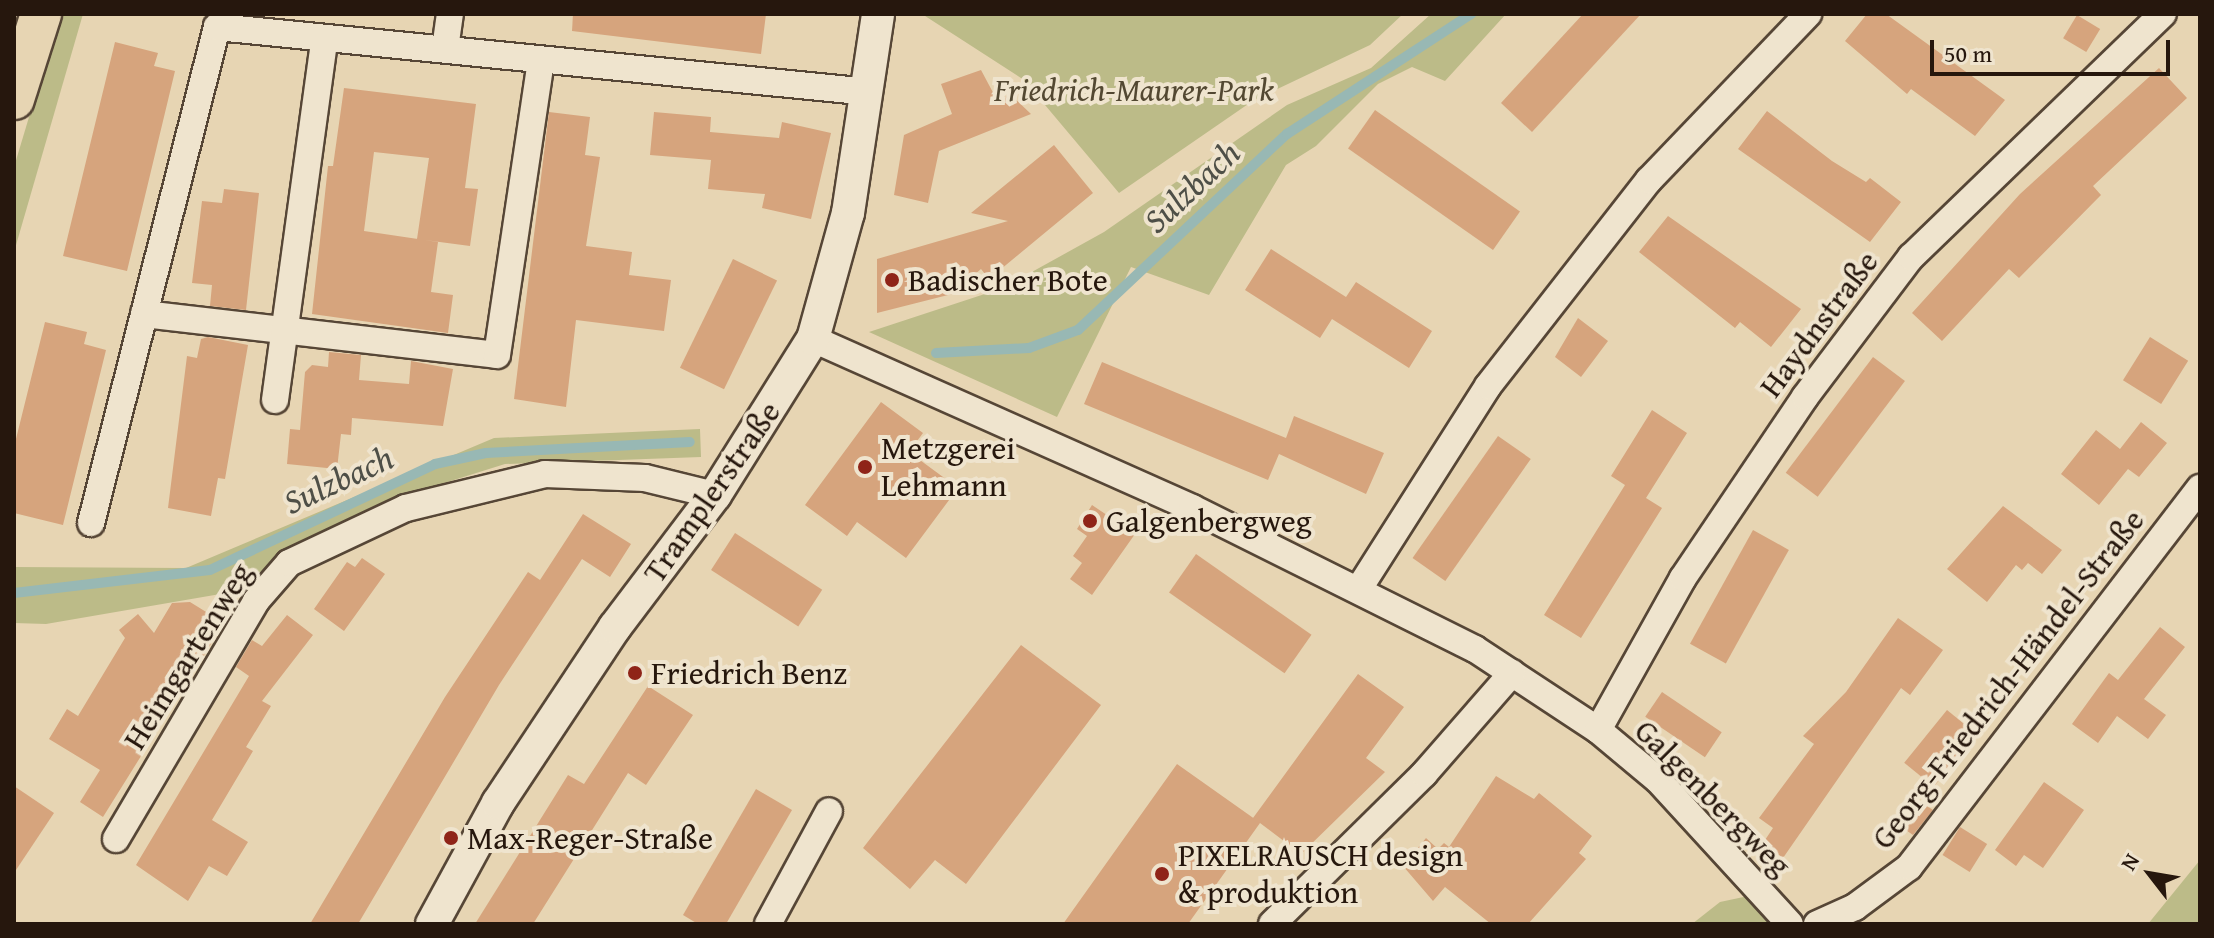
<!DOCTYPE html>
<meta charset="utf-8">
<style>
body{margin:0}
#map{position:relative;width:2214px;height:938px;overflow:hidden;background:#e7d5b3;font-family:"Gentium Book Plus",serif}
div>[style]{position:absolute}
.green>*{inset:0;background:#bcbb88}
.stream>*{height:10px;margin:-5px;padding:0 5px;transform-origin:5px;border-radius:5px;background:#98b8b4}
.building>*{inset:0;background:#d6a47d;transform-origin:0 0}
.roads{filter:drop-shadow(2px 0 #564636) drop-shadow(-2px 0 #564636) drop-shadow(0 2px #564636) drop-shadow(0 -2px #564636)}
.minor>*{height:26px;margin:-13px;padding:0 13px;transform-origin:13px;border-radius:13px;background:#efe4ce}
.tertiary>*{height:32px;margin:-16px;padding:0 16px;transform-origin:16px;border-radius:16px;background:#efe4ce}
.primary>*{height:40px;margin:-20px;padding:0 20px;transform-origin:20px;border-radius:20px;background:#e7d5b3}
.dots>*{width:22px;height:22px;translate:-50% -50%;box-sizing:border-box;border:4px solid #efe4ce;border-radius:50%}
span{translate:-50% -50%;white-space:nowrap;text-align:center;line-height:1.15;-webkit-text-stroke:8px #efe4ce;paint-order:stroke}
.park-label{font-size:32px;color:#534832;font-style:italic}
.poi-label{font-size:32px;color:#26170d}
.left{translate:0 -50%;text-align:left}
.street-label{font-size:32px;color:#26170d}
.water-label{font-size:34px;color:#4e4f47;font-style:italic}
.frame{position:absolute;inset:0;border:16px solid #26170d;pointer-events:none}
.north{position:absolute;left:2110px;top:834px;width:80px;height:80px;-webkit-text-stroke:6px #efe4ce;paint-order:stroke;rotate:301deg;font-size:22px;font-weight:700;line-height:32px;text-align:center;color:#26170d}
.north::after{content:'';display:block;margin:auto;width:28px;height:36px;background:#26170d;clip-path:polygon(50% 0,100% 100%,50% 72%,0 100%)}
.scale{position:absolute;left:1930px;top:40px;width:240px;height:36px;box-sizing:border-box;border:4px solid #26170d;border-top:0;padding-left:10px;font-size:24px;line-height:28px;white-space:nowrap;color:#26170d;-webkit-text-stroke:6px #efe4ce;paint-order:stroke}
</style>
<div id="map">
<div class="green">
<i style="clip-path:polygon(60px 14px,83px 14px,14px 252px,14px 167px)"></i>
<i style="clip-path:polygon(922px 14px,1403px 14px,1370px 45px,1254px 100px,1119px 193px,1024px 80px)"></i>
<i style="clip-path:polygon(1431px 14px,1506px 14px,1445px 81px,1412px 67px,1378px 84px,1316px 146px,1286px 165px,1209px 295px,1131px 267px,1057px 417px,869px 332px,1003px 288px,1104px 232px,1287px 105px,1371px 68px)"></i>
<i style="clip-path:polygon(700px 429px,701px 457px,505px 464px,406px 495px,287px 553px,232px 592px,46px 624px,14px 623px,14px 567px,186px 568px,494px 438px)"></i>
<i style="clip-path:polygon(2200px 860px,2200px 924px,2148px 924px)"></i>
<i style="clip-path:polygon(1753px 895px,1785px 924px,1692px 924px,1720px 902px)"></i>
</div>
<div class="stream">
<i style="left:936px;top:353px;width:93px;rotate:-3.1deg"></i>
<i style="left:1029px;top:348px;width:52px;rotate:-20.2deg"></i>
<i style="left:1078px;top:330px;width:287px;rotate:-43.2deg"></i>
<i style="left:1287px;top:134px;width:220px;rotate:-33.1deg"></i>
<i style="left:14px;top:593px;width:197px;rotate:-6.7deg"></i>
<i style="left:210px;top:570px;width:249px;rotate:-25.2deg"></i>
<i style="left:435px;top:464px;width:52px;rotate:-12.2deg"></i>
<i style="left:486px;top:453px;width:204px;rotate:-3.1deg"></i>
</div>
<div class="building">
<i style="clip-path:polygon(573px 14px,766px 14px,761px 54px,572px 31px)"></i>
<i style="clip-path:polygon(1583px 14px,1641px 14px,1532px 132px,1501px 103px)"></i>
<i style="clip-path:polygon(1867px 14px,1886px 14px,2005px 100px,1975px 136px,1911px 89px,1907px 94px,1845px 41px)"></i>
<i style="left:2077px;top:15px;width:27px;height:27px;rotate:31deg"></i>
<i style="clip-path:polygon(115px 42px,158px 53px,154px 66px,175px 71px,127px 271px,63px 256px)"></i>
<i style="clip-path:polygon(2159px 68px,2187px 98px,2093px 186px,2101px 195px,2019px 278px,2009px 269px,1942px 341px,1912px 313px,2020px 194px)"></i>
<i style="clip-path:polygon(981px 70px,997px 100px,1011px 95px,1031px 114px,939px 151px,928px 203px,894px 195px,904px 135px,952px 114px,941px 84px)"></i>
<i style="clip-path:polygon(344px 88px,476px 104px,465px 188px,478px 189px,470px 246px,417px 239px,429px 158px,374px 152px,364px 231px,438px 242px,431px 292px,453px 295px,448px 333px,312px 314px,328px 166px,333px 166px)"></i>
<i style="left:1375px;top:110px;width:177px;height:47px;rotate:35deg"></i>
<i style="clip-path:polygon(1767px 111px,1832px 161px,1866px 182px,1870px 178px,1901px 202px,1870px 242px,1738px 149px)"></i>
<i style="clip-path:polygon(549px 112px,590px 117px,585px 155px,600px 157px,586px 246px,632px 252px,629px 275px,671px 280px,664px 331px,576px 320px,566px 407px,514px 399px)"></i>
<i style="clip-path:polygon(654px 112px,711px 117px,710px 132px,779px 138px,782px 122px,831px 133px,811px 219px,762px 208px,765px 194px,708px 189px,711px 160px,650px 155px)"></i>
<i style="clip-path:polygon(1054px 145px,1093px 193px,989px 279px,981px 269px,952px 294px,877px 313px,877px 259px,1008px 221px,971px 213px)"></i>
<i style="clip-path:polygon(224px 189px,259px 193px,246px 310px,210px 306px,212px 285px,192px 283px,202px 201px,222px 203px)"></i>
<i style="clip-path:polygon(1668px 216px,1801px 309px,1771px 347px,1740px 322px,1735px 328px,1639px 252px)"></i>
<i style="clip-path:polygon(1271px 249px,1346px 297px,1356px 282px,1432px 331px,1409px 368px,1332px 319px,1320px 338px,1245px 290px)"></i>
<i style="left:733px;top:259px;width:49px;height:121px;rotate:26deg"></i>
<i style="clip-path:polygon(1578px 318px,1608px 341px,1581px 377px,1555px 357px)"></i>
<i style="clip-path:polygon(45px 322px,87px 332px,84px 344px,106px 350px,63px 525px,14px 513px,14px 447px)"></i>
<i style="clip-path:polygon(208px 337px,248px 345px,225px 479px,218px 478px,211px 516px,168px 508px,187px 356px,197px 358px,201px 339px)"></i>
<i style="left:2150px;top:337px;width:45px;height:51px;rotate:32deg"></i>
<i style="clip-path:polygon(329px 352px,361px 355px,359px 380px,409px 384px,411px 361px,453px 369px,443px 426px,352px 418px,351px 435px,341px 434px,337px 469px,287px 464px,290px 429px,300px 430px,305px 372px,312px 365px,328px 367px)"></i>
<i style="left:1873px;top:357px;width:40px;height:145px;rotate:37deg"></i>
<i style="clip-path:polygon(1102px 362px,1286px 438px,1294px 416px,1384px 453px,1366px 494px,1279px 454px,1268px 480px,1084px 404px)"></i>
<i style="clip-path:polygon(881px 402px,923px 433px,909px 452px,958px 488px,906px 558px,857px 522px,847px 536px,805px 505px)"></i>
<i style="clip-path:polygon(1652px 410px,1687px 433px,1646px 498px,1662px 508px,1581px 638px,1544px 615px,1625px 485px,1611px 476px)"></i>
<i style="clip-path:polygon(2141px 422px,2167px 443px,2139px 477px,2128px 469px,2099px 505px,2061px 474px,2096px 430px,2120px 449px)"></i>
<i style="left:1498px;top:436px;width:40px;height:149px;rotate:35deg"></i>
<i style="clip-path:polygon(1092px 505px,1135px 534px,1092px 595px,1070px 579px,1082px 563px,1073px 556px,1087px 536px,1077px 529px)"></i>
<i style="clip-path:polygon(2003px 506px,2062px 550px,2042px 574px,2028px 563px,2022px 570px,2016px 565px,1987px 602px,1947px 569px)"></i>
<i style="clip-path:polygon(583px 514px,631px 544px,610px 577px,582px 559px,499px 685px,358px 924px,310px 924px,445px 697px,528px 572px,540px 580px)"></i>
<i style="left:1753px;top:530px;width:41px;height:130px;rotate:29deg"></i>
<i style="left:735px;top:533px;width:104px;height:44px;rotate:33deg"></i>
<i style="left:1196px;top:554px;width:141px;height:47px;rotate:35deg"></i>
<i style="clip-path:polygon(362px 558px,385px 574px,344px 631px,314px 609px,347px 562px,355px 567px)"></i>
<i style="clip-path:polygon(190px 602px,224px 623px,103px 817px,80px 802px,100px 770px,49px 739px,67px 709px,78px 716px,125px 638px,119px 630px,138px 614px,154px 633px,172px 603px)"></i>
<i style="clip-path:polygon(287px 615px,313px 635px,262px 701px,271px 706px,246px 747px,253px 751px,212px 820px,248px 842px,227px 876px,209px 866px,188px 901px,136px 865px,249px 676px,236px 667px,252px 640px,262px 646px)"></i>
<i style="clip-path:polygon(1898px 618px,1943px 650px,1910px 695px,1901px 688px,1783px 858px,1763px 843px,1773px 828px,1759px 818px,1814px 744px,1803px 736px,1846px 692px)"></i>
<i style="clip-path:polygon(2160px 627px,2185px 647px,2144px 699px,2166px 715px,2148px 739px,2117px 716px,2098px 743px,2072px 724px,2109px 673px,2118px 680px)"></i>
<i style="clip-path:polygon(1021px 645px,1101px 705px,966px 884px,935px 860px,910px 889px,863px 848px)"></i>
<i style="clip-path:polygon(1358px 674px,1404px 707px,1366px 758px,1385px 772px,1301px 854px,1260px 823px,1188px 924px,1063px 924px,1177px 764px,1259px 822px,1253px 818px)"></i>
<i style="clip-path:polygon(648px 686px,693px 715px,646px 785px,628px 773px,533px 924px,475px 924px,568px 775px,584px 784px)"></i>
<i style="left:1662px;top:692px;width:72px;height:30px;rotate:34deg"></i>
<i style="left:1947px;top:710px;width:38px;height:68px;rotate:39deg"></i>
<i style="clip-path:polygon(1496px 776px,1534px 799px,1539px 793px,1592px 836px,1579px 853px,1586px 859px,1528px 924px,1491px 924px,1445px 887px,1433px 901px,1403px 866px,1426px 838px,1438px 849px,1444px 843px,1449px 847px)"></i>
<i style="clip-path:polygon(2044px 782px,2084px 810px,2043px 868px,2024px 855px,2016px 866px,1995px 850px)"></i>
<i style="clip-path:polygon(14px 786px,54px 813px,14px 873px)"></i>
<i style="clip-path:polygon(756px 789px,792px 810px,726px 924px,698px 924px,683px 915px)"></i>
<i style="clip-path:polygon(1921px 802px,1933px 810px,1913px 835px,1900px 826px)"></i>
<i style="left:1960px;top:827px;width:32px;height:33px;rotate:32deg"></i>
</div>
<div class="roads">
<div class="minor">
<i style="left:445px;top:49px;width:35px;rotate:-82deg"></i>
<i style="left:144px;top:314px;width:355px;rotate:6.6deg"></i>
<i style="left:497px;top:355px;width:298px;rotate:-81.5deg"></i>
<i style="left:813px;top:339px;width:415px;rotate:24deg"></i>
<i style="left:1192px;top:508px;width:316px;rotate:26.5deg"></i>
<i style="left:1475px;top:649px;width:147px;rotate:33.4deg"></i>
<i style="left:1598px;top:730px;width:78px;rotate:39.8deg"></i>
<i style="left:1658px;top:780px;width:195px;rotate:47.5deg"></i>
<i style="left:275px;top:400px;width:363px;rotate:-82.2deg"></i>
<i style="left:91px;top:523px;width:512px;rotate:-75.75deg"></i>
<i style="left:217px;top:27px;width:655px;rotate:5.69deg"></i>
<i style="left:1360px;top:587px;width:238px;rotate:-57.5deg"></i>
<i style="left:1488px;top:386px;width:261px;rotate:-52deg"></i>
<i style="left:1649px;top:180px;width:230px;rotate:-46.2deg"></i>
<i style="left:1598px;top:730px;width:174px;rotate:-60.8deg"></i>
<i style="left:1683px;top:578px;width:218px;rotate:-56deg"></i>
<i style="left:1805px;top:397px;width:176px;rotate:-52.9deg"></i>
<i style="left:1911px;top:257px;width:350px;rotate:-44deg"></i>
<i style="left:116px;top:839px;width:276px;rotate:-59.5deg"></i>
<i style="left:256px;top:601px;width:50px;rotate:-49deg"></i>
<i style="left:289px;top:563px;width:129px;rotate:-25.2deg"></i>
<i style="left:406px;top:508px;width:143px;rotate:-13.7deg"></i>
<i style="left:545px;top:474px;width:100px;rotate:2.3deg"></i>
<i style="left:645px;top:478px;width:72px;rotate:13.7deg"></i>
<i style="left:768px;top:924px;width:128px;rotate:-61.6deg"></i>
<i style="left:1272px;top:924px;width:214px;rotate:-44.6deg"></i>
<i style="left:1424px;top:774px;width:134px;rotate:-48.9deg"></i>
<i style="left:1817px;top:924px;width:42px;rotate:-24.1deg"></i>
<i style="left:1855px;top:907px;width:67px;rotate:-36.5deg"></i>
<i style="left:1909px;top:867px;width:478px;rotate:-52.5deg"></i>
</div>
<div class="tertiary">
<i style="left:432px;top:924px;width:138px;rotate:-61.4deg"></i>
<i style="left:498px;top:803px;width:211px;rotate:-56.4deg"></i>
<i style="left:615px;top:627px;width:166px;rotate:-52.9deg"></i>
<i style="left:715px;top:495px;width:184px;rotate:-57.9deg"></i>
<i style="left:813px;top:339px;width:131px;rotate:-74.5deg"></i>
<i style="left:848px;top:213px;width:201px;rotate:-81.4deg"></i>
</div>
<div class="primary">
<i style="left:14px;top:99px;width:89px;rotate:-72.4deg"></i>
</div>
</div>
<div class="dots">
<i style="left:892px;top:280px;background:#8f2418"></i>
<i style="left:865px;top:467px;background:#8f2418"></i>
<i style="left:1090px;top:521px;background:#8f2418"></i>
<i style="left:635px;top:673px;background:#8f2418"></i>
<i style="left:451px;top:838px;background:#8f2418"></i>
<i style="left:1162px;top:874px;background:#8f2418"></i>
</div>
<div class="park-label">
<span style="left:1134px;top:90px">Friedrich-Maurer-Park</span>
</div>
<div class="poi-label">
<span class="left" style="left:908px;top:280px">Badischer Bote</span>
<span class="left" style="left:881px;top:467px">Metzgerei<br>Lehmann</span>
<span class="left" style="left:1106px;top:521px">Galgenbergweg</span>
<span class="left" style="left:651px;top:673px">Friedrich Benz</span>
<span class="left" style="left:467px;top:838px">Max-Reger-Straße</span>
<span class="left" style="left:1178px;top:874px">PIXELRAUSCH design<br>&amp; produktion</span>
</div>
<div class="street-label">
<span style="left:1819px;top:324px;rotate:-53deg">Haydnstraße</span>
<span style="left:712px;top:492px;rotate:-55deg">Tramplerstraße</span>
<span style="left:188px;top:656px;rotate:-58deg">Heimgartenweg</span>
<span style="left:2008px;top:679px;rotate:-52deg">Georg-Friedrich-Händel-Straße</span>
<span style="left:1713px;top:798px;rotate:45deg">Galgenbergweg</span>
</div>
<div class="water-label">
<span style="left:1191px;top:186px;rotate:-43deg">Sulzbach</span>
<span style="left:338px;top:479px;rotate:-25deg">Sulzbach</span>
</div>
<div class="frame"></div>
<div class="north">N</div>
<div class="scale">50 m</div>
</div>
